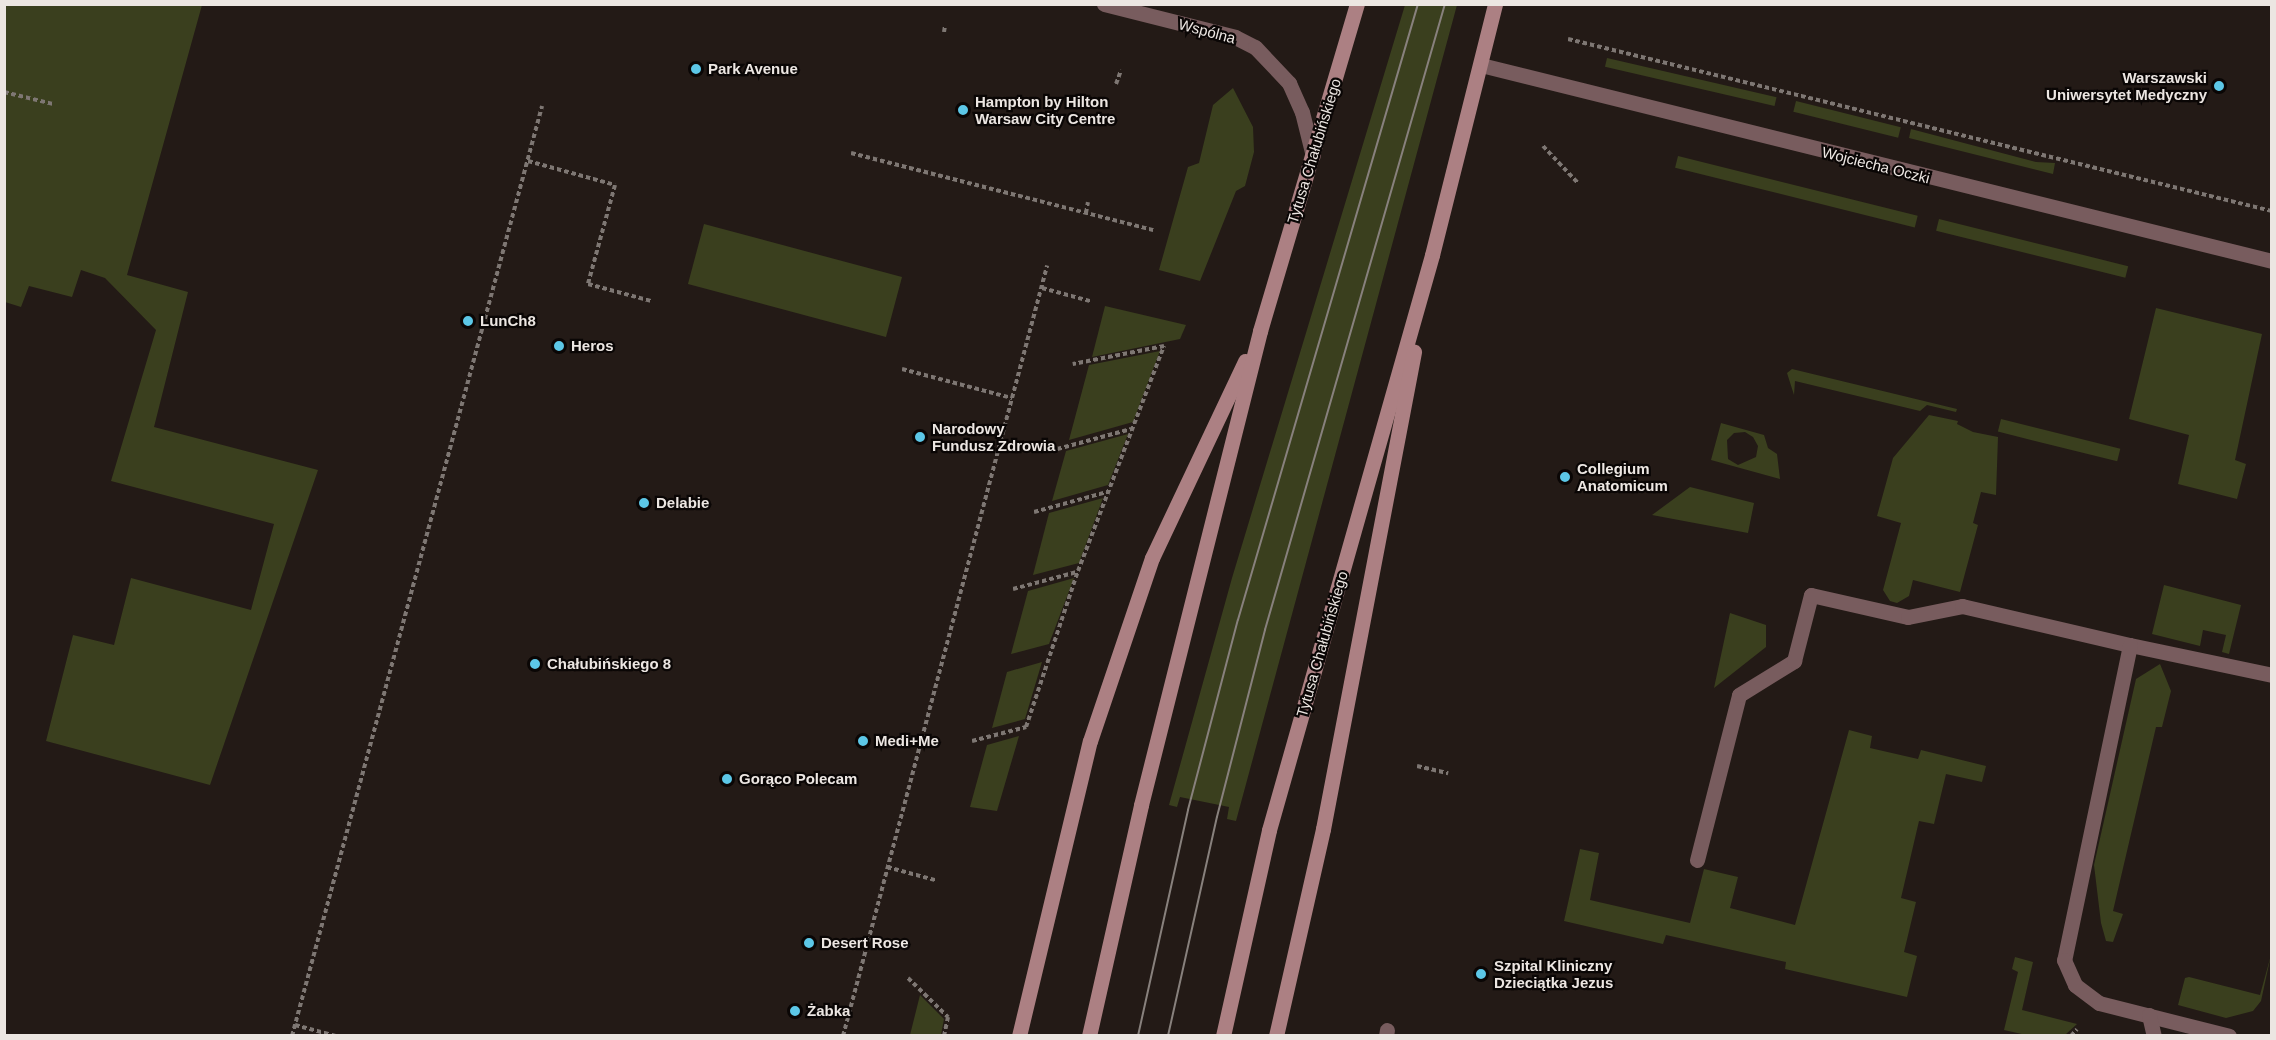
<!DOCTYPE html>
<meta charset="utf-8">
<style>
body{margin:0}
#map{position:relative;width:2276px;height:1040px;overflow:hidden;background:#231a16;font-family:Helvetica,sans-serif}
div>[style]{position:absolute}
.green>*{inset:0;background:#3a3f1e;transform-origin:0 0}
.path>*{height:4px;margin-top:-2px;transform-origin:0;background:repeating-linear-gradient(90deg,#7e7773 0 4.5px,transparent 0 7.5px)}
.lane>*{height:15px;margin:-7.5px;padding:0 7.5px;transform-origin:7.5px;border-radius:7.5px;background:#785c5e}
.street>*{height:15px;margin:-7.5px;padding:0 7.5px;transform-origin:7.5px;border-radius:7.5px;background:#785c5e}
.secondary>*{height:15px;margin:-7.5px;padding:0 7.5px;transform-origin:7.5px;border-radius:7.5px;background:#ac8083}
.tram>*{height:1.5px;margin:-0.75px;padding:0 0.75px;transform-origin:0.75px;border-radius:0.75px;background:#88817d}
.dots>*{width:16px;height:16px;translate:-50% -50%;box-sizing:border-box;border:3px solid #0a0605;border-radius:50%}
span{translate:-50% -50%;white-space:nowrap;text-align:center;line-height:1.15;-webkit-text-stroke:4.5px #0a0605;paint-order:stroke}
.street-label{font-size:15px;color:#ece6e2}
.poi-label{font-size:15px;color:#ece6e2;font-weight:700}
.left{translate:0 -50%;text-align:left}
.right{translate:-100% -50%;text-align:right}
.frame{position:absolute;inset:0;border:6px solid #ece6e2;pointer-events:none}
</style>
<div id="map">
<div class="green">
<i style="clip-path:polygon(4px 5px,202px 5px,127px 275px,188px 292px,154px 427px,318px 470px,210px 785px,46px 741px,73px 635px,114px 645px,131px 578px,251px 610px,274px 524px,111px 481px,156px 330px,105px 278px,81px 270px,72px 297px,29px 286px,21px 307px,5px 302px)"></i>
<i style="clip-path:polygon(1405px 5px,1457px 5px,1236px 821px,1227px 819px,1229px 807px,1180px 797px,1177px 807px,1169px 805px,1232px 578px)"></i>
<i style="left:1607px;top:58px;width:174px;height:9px;rotate:13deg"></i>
<i style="clip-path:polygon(1233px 88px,1253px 127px,1254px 152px,1245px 186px,1236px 191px,1200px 281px,1159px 270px,1188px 167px,1199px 163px,1213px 105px)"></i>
<i style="left:1796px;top:101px;width:108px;height:11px;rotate:14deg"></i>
<i style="clip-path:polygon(1911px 129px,2036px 162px,2055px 163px,2053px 174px,1909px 138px)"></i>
<i style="left:1678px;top:156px;width:247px;height:12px;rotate:14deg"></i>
<i style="left:1939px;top:219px;width:195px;height:12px;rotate:14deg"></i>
<i style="left:704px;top:224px;width:205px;height:62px;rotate:15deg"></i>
<i style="clip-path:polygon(1105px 306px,1186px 325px,1180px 339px,1092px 357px)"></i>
<i style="clip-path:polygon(2156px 308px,2262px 334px,2235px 460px,2246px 464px,2237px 499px,2178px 484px,2189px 435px,2129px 419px)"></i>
<i style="clip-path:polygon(1160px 351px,1133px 422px,1069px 440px,1089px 365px)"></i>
<i style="clip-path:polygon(1792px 369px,1957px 409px,1956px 412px,1927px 405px,1920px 411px,1795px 381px,1794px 395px,1787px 373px)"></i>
<i style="clip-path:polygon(1929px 415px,1958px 421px,1957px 424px,1973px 432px,1998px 437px,1996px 495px,1981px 492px,1973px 523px,1978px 525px,1960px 592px,1913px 580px,1909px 596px,1897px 603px,1890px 601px,1883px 590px,1901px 523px,1877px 516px,1893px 458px)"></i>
<i style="left:2001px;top:419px;width:123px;height:13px;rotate:14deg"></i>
<i style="clip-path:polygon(evenodd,1721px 423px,1764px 435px,1768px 448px,1777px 454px,1780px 479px,1711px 460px,1721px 423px,1745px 432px,1753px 437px,1758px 446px,1756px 457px,1738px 465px,1728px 459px,1727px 440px,1734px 433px,1745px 432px)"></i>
<i style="clip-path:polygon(1128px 434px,1108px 485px,1052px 501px,1066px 451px)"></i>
<i style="clip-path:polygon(1690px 487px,1754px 503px,1748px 533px,1652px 515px)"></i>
<i style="clip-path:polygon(1103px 498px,1079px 563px,1033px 575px,1049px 513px)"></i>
<i style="clip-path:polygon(1074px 578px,1049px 644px,1011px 654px,1028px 591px)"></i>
<i style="clip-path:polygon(2164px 585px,2241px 605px,2229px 654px,2222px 652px,2226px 635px,2203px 630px,2200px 646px,2152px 634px)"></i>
<i style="clip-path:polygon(1730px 613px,1766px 625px,1766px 647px,1714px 688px)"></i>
<i style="clip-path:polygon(1042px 662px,1025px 719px,992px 728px,1007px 672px)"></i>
<i style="clip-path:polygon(2160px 664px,2171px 691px,2162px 727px,2156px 727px,2113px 911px,2123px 914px,2113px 942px,2106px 941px,2101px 923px,2094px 865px,2136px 679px)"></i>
<i style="clip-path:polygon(1849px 730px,1872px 736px,1870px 748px,1918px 759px,1921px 750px,1986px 766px,1982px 782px,1946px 774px,1934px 824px,1919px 821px,1901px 898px,1916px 902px,1904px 952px,1917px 956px,1907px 997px,1785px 969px,1786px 962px,1666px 935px,1663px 944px,1564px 921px,1580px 849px,1599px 853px,1590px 900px,1690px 923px,1704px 869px,1738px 877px,1730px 908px,1795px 925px)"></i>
<i style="clip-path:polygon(1019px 736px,997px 811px,970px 807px,987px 745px)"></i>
<i style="clip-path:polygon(2271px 955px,2261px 1001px,2253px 1011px,2226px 1018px,2178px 1005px,2185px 978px,2189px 977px,2260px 995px)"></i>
<i style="clip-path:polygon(2015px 957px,2033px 962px,2022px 1010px,2077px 1024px,2065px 1035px,2026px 1035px,2004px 1030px,2018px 972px,2012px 969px)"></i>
<i style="clip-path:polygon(920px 995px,944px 1019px,941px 1035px,910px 1035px)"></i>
</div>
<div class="path">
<i style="left:944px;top:32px;width:6px;rotate:-81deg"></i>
<i style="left:1568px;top:39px;width:725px;rotate:13.73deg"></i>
<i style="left:1116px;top:84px;width:15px;rotate:-70deg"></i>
<i style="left:4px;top:92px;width:50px;rotate:13.8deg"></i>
<i style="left:1543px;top:146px;width:50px;rotate:46.6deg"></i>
<i style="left:851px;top:153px;width:312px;rotate:14.3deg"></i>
<i style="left:528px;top:161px;width:90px;rotate:15.4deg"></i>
<i style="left:615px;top:185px;width:103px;rotate:105.3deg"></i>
<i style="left:588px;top:284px;width:65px;rotate:15.1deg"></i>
<i style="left:1086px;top:213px;width:11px;rotate:-80deg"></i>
<i style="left:1042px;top:288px;width:50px;rotate:15.2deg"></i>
<i style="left:902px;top:369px;width:114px;rotate:14.8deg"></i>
<i style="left:1050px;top:451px;width:84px;rotate:-15.2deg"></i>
<i style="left:1034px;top:512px;width:76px;rotate:-15.3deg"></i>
<i style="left:1013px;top:589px;width:66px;rotate:-14.9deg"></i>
<i style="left:972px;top:741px;width:56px;rotate:-14.5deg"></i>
<i style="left:1026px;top:727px;width:164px;rotate:-71.6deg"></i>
<i style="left:1078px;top:571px;width:241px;rotate:-69.1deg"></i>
<i style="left:1164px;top:346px;width:93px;rotate:168.8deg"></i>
<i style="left:1417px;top:766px;width:32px;rotate:13deg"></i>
<i style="left:887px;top:867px;width:50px;rotate:15.2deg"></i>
<i style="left:908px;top:978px;width:56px;rotate:44.3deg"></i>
<i style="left:948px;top:1017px;width:19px;rotate:102deg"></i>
<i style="left:295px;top:1025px;width:42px;rotate:15deg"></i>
<i style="left:292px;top:1036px;width:963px;rotate:-74.95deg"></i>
<i style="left:843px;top:1036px;width:797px;rotate:-75.16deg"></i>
<i style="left:2071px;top:1036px;width:9px;rotate:-49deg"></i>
</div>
<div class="lane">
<i style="left:2130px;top:645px;width:145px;rotate:11.9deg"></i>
<i style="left:1697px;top:860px;width:170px;rotate:-75.7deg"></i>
<i style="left:1739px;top:695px;width:65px;rotate:-31.7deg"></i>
<i style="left:1794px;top:661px;width:68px;rotate:-75.6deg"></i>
<i style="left:1811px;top:595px;width:99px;rotate:12.8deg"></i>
<i style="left:1908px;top:617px;width:55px;rotate:-11.5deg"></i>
<i style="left:1962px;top:606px;width:172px;rotate:13.1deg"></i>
<i style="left:2130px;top:645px;width:322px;rotate:101.8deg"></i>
<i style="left:2064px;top:960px;width:27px;rotate:66deg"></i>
<i style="left:2075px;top:985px;width:30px;rotate:37deg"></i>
<i style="left:2099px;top:1003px;width:134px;rotate:14.2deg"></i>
<i style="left:2149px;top:1015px;width:22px;rotate:77deg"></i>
<i style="left:1386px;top:1036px;width:6px;rotate:-81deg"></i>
</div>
<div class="street">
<i style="left:1104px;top:4px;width:135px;rotate:14.1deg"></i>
<i style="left:1235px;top:37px;width:22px;rotate:27deg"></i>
<i style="left:1255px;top:47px;width:50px;rotate:46.6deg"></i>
<i style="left:1289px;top:83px;width:32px;rotate:66deg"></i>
<i style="left:1302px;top:112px;width:45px;rotate:76deg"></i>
<i style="left:1481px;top:65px;width:815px;rotate:13.92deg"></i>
</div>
<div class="secondary">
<i style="left:1019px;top:1036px;width:303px;rotate:-76.5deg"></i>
<i style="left:1090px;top:741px;width:193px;rotate:-71.3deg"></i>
<i style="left:1152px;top:558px;width:218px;rotate:-64.7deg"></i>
<i style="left:1089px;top:1036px;width:237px;rotate:-77.3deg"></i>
<i style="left:1141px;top:805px;width:489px;rotate:-75.9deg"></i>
<i style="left:1260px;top:331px;width:341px;rotate:-73.5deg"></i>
<i style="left:1223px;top:1036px;width:211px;rotate:-77.4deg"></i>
<i style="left:1269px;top:830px;width:598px;rotate:-74.17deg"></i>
<i style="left:1432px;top:255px;width:259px;rotate:-75.9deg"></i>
<i style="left:1276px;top:1036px;width:212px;rotate:-77.2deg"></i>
<i style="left:1323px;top:829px;width:486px;rotate:-79.2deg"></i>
</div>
<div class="tram">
<i style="left:1138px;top:1036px;width:231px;rotate:-77.5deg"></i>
<i style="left:1188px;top:810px;width:196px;rotate:-75.3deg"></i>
<i style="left:1238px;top:620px;width:642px;rotate:-73.71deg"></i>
<i style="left:1168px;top:1036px;width:224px;rotate:-77.4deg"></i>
<i style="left:1217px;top:817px;width:193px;rotate:-75.6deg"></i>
<i style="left:1265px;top:630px;width:651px;rotate:-73.96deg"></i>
</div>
<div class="dots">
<i style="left:696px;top:69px;background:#5cc7e7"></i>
<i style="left:2219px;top:86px;background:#5cc7e7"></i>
<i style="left:963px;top:110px;background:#5cc7e7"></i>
<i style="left:468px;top:321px;background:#5cc7e7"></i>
<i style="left:559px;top:346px;background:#5cc7e7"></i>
<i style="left:920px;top:437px;background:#5cc7e7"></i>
<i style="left:1565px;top:477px;background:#5cc7e7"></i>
<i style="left:644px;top:503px;background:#5cc7e7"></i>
<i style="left:535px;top:664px;background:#5cc7e7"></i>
<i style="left:863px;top:741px;background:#5cc7e7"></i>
<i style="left:727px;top:779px;background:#5cc7e7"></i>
<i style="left:809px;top:943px;background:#5cc7e7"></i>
<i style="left:1481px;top:974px;background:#5cc7e7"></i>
<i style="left:795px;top:1011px;background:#5cc7e7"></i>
</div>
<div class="street-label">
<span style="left:1207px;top:31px;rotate:15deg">Wspólna</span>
<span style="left:1314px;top:151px;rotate:-73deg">Tytusa Chałubińskiego</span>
<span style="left:1876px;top:165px;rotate:14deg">Wojciecha Oczki</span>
<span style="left:1322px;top:644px;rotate:-74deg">Tytusa Chałubińskiego</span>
</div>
<div class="poi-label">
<span class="left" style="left:708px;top:69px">Park Avenue</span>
<span class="right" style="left:2207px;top:86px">Warszawski<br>Uniwersytet Medyczny</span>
<span class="left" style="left:975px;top:110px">Hampton by Hilton<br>Warsaw City Centre</span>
<span class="left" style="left:480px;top:321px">LunCh8</span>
<span class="left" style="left:571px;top:346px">Heros</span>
<span class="left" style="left:932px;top:437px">Narodowy<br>Fundusz Zdrowia</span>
<span class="left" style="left:1577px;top:477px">Collegium<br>Anatomicum</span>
<span class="left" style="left:656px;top:503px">Delabie</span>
<span class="left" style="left:547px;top:664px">Chałubińskiego 8</span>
<span class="left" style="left:875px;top:741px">Medi+Me</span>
<span class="left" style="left:739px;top:779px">Gorąco Polecam</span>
<span class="left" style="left:821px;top:943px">Desert Rose</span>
<span class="left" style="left:1494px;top:974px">Szpital Kliniczny<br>Dzieciątka Jezus</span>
<span class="left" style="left:807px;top:1011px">Żabka</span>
</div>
<div class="frame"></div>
</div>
